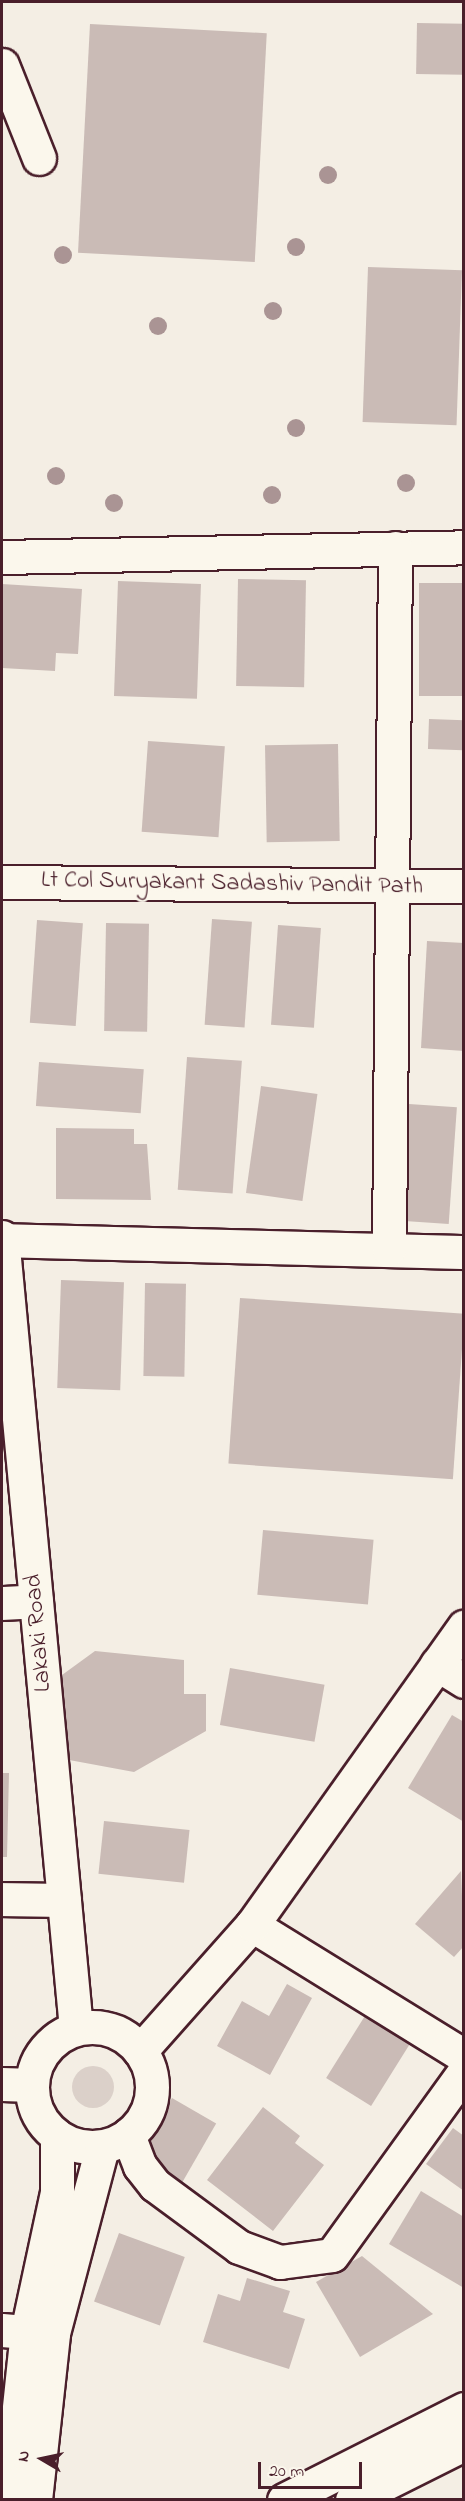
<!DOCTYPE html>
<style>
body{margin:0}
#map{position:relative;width:465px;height:2501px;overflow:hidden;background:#f4eee4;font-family:"Indie Flower",sans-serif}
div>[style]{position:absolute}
.green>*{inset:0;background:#dbd0c9}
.round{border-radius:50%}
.building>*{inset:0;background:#cabbb6;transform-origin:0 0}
.roads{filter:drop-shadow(2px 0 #4a1f2b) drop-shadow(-2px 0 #4a1f2b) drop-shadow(0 2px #4a1f2b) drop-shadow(0 -2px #4a1f2b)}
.minor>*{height:33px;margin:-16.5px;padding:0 16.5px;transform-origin:16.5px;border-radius:16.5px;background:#fbf7ec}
.major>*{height:33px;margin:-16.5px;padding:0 16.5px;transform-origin:16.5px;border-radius:16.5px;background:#fbf7ec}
.major>.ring{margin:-16.5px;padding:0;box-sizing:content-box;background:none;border:33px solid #fbf7ec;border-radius:50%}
.trees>*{width:18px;height:18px;margin:-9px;border-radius:50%;background:#aa9494}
span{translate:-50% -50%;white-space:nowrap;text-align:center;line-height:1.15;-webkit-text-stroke:5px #fbf7ec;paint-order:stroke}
.street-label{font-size:24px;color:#4a1f2b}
.frame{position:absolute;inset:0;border:3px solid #4a1f2b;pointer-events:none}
.north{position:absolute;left:12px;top:2429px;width:60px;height:60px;-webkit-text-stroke:4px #fbf7ec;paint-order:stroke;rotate:279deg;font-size:16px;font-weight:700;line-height:24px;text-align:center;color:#4a1f2b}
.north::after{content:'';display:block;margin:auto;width:21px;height:27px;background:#4a1f2b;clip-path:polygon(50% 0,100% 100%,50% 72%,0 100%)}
.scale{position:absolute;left:258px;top:2462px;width:104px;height:27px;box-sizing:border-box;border:3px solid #4a1f2b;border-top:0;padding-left:8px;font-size:18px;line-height:21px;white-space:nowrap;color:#4a1f2b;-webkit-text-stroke:4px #fbf7ec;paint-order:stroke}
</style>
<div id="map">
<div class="green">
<i class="round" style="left:72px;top:2066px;width:42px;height:42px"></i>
</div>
<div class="building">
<i style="left:417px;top:23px;width:47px;height:51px;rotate:1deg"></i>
<i style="left:90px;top:24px;width:177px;height:229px;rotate:3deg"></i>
<i style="left:368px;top:267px;width:94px;height:155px;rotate:2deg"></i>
<i style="left:238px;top:579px;width:68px;height:107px;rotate:1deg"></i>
<i style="left:118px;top:581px;width:83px;height:115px;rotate:2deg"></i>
<i style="left:464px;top:583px;width:113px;height:45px;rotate:90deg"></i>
<i style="clip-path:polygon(2px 584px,82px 589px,78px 654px,56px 653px,55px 671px,2px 668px)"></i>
<i style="left:429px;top:719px;width:35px;height:30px;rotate:2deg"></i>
<i style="left:148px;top:741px;width:77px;height:91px;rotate:4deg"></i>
<i style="left:338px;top:744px;width:97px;height:73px;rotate:89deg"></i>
<i style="left:212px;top:919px;width:40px;height:106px;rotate:4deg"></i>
<i style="left:37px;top:920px;width:46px;height:103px;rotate:4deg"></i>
<i style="left:106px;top:923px;width:43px;height:108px;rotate:1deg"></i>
<i style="left:278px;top:925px;width:43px;height:100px;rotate:4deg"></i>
<i style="clip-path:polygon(427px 941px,464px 943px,464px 1051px,421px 1048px)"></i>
<i style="left:187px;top:1057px;width:55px;height:133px;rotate:4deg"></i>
<i style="left:39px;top:1062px;width:105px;height:44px;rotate:4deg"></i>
<i style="left:261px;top:1086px;width:57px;height:108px;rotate:8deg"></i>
<i style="left:409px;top:1104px;width:48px;height:117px;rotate:4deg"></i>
<i style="clip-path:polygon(56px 1128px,134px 1129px,134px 1144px,147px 1144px,151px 1200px,56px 1199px)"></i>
<i style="left:61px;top:1280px;width:63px;height:108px;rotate:2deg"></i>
<i style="left:145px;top:1283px;width:41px;height:93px;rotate:1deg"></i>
<i style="left:240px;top:1298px;width:225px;height:166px;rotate:4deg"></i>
<i style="left:263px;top:1530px;width:111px;height:65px;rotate:5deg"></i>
<i style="clip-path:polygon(95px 1651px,184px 1660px,184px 1694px,206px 1694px,206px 1731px,134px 1772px,53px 1757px,62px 1675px)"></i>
<i style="left:230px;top:1668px;width:96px;height:58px;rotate:10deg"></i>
<i style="clip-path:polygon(452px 1715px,464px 1722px,464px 1822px,408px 1788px)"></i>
<i style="clip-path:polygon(2px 1773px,9px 1773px,7px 1857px,2px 1857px)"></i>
<i style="left:104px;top:1821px;width:86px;height:53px;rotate:6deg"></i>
<i style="clip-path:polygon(461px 1871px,464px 1946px,454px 1957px,415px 1924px)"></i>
<i style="clip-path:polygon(287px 1984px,312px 1998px,270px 2075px,217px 2046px,242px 2001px,269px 2016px)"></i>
<i style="left:368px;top:2011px;width:53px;height:79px;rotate:32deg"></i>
<i style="left:172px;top:2098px;width:51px;height:68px;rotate:30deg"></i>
<i style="clip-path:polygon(263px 2107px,300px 2136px,295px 2143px,324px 2165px,273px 2231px,207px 2180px)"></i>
<i style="clip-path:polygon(453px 2128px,464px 2136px,464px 2191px,426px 2164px)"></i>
<i style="clip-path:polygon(421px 2191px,464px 2217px,464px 2288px,389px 2244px)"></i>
<i style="left:119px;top:2233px;width:70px;height:73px;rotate:20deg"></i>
<i style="clip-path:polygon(362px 2256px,433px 2314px,360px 2357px,316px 2282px)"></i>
<i style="clip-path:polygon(247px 2278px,290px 2291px,283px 2312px,305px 2319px,289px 2369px,203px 2342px,218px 2294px,240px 2301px)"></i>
</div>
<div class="roads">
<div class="minor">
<i style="left:2px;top:65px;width:100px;rotate:68.3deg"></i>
<i style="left:2px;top:557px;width:462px;rotate:-1.2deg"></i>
<i style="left:2px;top:882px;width:462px;rotate:0.5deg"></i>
<i style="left:2px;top:1240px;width:462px;rotate:1.5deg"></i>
<i style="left:389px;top:1249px;width:701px;rotate:-89.51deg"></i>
<i style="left:2px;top:1603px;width:34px;rotate:-3deg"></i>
<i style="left:437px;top:1664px;width:32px;rotate:32deg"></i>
<i style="left:2px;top:1899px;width:62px;rotate:0.9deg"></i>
<i style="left:252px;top:1925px;width:249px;rotate:31.7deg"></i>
<i style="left:140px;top:2051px;width:169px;rotate:-48.4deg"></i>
<i style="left:252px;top:1925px;width:366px;rotate:-54.6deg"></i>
<i style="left:2px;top:2084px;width:30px;rotate:2deg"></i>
<i style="left:128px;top:2135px;width:33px;rotate:69deg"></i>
<i style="left:140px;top:2166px;width:24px;rotate:52deg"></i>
<i style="left:155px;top:2185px;width:104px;rotate:36.4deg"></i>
<i style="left:239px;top:2247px;width:44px;rotate:20.1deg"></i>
<i style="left:280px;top:2262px;width:52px;rotate:-7.7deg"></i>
<i style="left:332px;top:2255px;width:226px;rotate:-54.2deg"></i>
<i style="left:2px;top:2330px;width:25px;rotate:5deg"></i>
<i style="left:284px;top:2500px;width:202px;rotate:-26.8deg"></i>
<i style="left:352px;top:2500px;width:125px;rotate:-26.6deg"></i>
</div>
<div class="major">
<i style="left:2px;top:1237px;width:795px;rotate:84.66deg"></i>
<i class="ring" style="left:32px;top:2027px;width:87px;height:87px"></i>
<i style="left:9px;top:2500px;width:169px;rotate:-83.9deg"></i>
<i style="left:27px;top:2332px;width:143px;rotate:-77.9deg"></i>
<i style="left:57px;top:2192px;width:56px;rotate:-90deg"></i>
<i style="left:35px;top:2500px;width:168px;rotate:-83.8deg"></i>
<i style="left:53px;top:2333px;width:192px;rotate:-75.2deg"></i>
</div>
</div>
<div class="trees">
<i style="left:328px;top:175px"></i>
<i style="left:296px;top:247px"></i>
<i style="left:63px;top:255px"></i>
<i style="left:273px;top:311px"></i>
<i style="left:158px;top:326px"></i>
<i style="left:296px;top:428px"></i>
<i style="left:56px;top:476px"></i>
<i style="left:406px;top:483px"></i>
<i style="left:272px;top:495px"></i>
<i style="left:114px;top:503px"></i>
</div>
<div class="street-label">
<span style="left:232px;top:884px;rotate:1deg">Lt Col Suryakant Sadashiv Pandit Path</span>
<span style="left:39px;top:1633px;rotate:-95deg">Lakaki Road</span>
</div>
<div class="frame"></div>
<div class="north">N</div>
<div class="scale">20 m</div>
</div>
